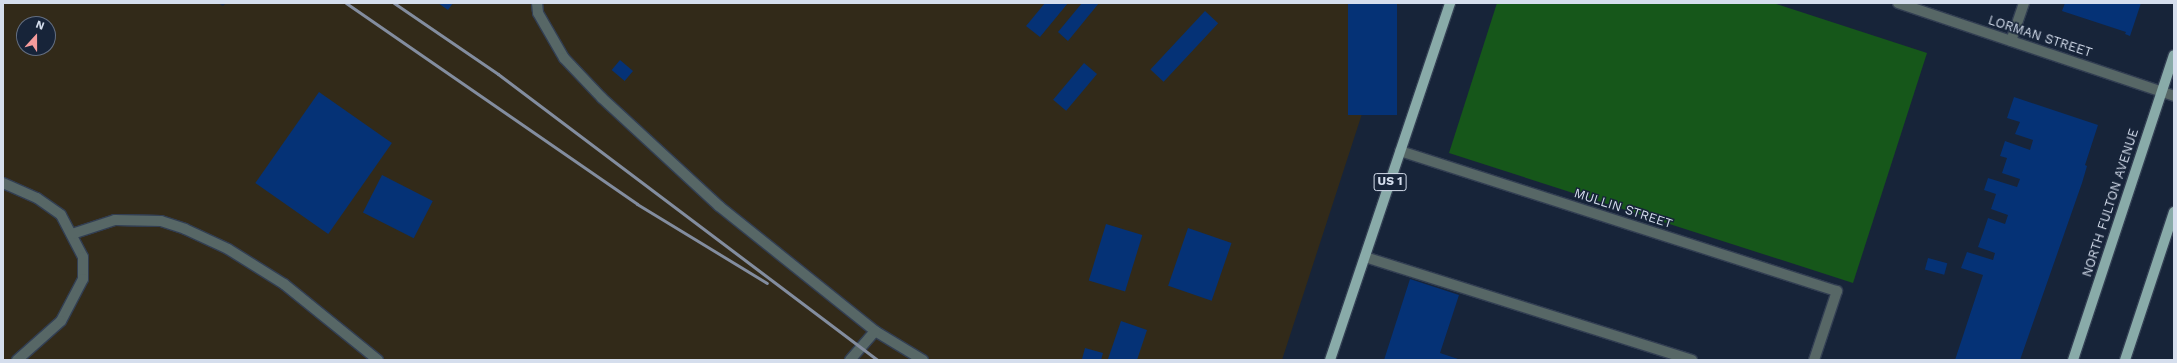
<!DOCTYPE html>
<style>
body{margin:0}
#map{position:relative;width:2177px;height:363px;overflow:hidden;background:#172439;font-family:"Work Sans",sans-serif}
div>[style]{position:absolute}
.industrial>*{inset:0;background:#322a19}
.green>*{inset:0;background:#16571a}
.building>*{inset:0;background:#053276;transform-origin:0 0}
.roads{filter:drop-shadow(1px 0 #323e52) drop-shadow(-1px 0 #323e52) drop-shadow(0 1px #323e52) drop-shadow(0 -1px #323e52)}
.service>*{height:10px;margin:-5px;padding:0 5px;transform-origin:5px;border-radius:5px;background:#576766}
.minor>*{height:10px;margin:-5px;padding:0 5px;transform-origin:5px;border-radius:5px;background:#576766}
.primary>*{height:10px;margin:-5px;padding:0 5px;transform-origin:5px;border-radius:5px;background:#89aba9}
.rail>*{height:3px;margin:-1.5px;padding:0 1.5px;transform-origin:1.5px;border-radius:1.5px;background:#838d9f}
span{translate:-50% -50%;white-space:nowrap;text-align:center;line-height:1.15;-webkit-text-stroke:3px #172439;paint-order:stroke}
.shield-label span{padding:1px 3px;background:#172439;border:1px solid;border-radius:3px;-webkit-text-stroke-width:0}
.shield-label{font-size:12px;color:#d5deed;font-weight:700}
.street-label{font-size:13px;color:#d5deed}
.frame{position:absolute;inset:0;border:4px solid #d5deed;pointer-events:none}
.north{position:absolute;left:16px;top:16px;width:40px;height:40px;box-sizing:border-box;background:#172439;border:1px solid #636e81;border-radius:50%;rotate:21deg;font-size:11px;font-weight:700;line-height:16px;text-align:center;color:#d5deed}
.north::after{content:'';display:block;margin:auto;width:14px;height:18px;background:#f59b9c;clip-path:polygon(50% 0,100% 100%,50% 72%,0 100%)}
</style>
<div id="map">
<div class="industrial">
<i style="clip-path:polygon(evenodd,3px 3px,218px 3px,223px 6px,226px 3px,1398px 3px,1282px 360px,3px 360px,3px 3px,24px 24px,48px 24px,48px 48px,24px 48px,24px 24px)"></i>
</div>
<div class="green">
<i style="clip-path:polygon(1497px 3px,1773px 3px,1927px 53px,1853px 283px,1449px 153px)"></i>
</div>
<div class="building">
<i style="clip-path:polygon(438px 3px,453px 3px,448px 10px)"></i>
<i style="clip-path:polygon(1045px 3px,1068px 3px,1040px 37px,1026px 26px)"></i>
<i style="clip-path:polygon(1082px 3px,1099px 3px,1068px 41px,1058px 32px)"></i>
<i style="left:1348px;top:3px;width:49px;height:112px"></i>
<i style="clip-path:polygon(2065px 3px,2141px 3px,2130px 36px,2125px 34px,2126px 32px,2062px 11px)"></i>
<i style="left:1205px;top:11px;width:18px;height:80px;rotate:43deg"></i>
<i style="left:620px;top:60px;width:17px;height:13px;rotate:40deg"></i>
<i style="left:1084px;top:63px;width:17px;height:48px;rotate:40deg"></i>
<i style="left:319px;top:92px;width:89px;height:111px;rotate:35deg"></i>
<i style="clip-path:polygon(2014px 97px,2098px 125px,2085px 165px,2087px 166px,2082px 183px,2020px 360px,1955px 360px,1983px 275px,1961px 268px,1967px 252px,1993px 260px,1995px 253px,1978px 247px,1983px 233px,1988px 218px,2005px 224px,2008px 215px,1991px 209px,1996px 194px,1984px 190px,1988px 178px,2017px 187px,2020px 179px,2002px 173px,2007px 158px,2000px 156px,2005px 141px,2030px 150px,2033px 140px,2015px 134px,2020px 122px,2007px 118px)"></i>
<i style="left:382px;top:175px;width:57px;height:42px;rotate:27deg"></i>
<i style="left:1106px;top:224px;width:38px;height:59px;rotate:17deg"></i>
<i style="left:1188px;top:228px;width:46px;height:61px;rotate:19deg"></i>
<i style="left:1928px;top:258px;width:20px;height:12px;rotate:15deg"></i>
<i style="clip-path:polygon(1410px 279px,1459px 295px,1440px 353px,1461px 360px,1384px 360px)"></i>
<i style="clip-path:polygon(1121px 321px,1147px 330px,1137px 360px,1108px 359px)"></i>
<i style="clip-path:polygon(1085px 348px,1103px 353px,1101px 360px,1082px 359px)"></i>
</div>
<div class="roads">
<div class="service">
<i style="left:537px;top:3px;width:10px;rotate:84deg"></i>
<i style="left:538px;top:13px;width:52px;rotate:60deg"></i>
<i style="left:564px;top:58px;width:55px;rotate:46.5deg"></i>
<i style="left:602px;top:98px;width:159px;rotate:42.7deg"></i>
<i style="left:719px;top:206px;width:200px;rotate:38.7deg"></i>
<i style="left:875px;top:331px;width:56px;rotate:31.1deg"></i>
<i style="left:2011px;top:41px;width:40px;rotate:-71.1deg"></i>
<i style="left:1400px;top:151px;width:459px;rotate:17.8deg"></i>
<i style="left:1837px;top:291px;width:73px;rotate:108.4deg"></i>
<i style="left:3px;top:183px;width:37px;rotate:24deg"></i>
<i style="left:37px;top:198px;width:29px;rotate:35deg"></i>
<i style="left:61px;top:215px;width:47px;rotate:62.4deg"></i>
<i style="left:83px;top:257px;width:22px;rotate:90deg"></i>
<i style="left:83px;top:279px;width:47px;rotate:117.6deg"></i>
<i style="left:61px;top:321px;width:59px;rotate:138.4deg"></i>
<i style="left:72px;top:234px;width:45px;rotate:-18deg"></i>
<i style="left:115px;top:220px;width:46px;rotate:1.2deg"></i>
<i style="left:161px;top:221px;width:25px;rotate:18deg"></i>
<i style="left:185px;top:229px;width:47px;rotate:24.9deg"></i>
<i style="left:228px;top:249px;width:66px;rotate:32deg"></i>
<i style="left:284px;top:284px;width:121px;rotate:39deg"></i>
<i style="left:1365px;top:257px;width:343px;rotate:17.5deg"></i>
<i style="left:850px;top:360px;width:38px;rotate:-49deg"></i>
</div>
<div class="minor">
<i style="left:1898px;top:3px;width:291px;rotate:18.6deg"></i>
</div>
<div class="primary">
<i style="left:1330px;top:360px;width:377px;rotate:-71.4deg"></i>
<i style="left:2073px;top:360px;width:321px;rotate:-71.7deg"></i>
<i style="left:2125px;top:360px;width:156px;rotate:-71.7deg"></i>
</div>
</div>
<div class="rail">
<i style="left:346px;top:3px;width:354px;rotate:34.6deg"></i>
<i style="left:637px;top:204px;width:152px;rotate:31.3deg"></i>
<i style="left:394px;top:3px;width:126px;rotate:34.3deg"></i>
<i style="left:498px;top:74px;width:476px;rotate:37deg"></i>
</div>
<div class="shield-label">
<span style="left:1390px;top:182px">US 1</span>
</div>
<div class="street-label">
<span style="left:2040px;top:37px;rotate:18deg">LORMAN STREET</span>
<span style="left:2111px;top:203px;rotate:-72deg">NORTH FULTON AVENUE</span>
<span style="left:1623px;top:209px;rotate:18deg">MULLIN STREET</span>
</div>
<div class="frame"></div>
<div class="north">N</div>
</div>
